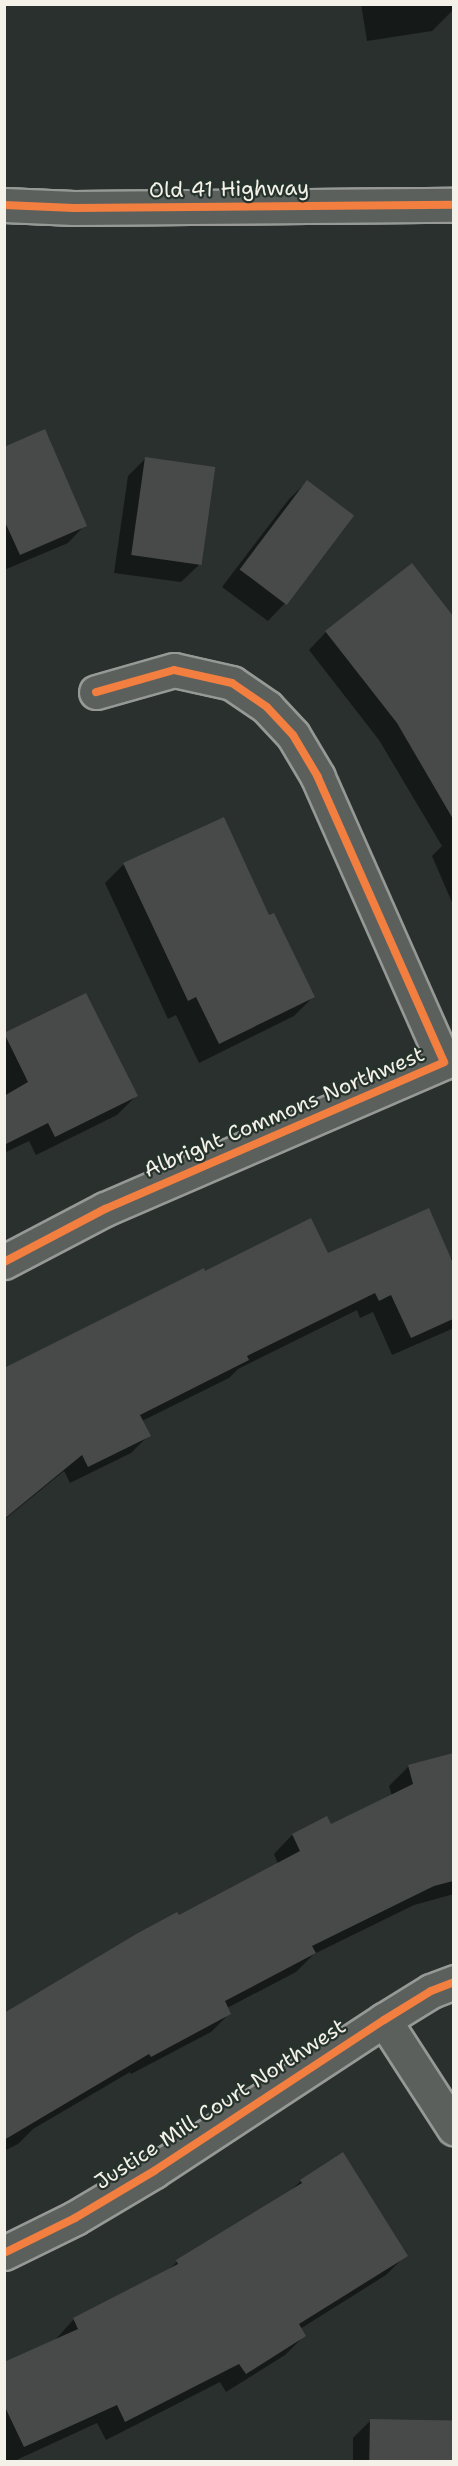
<!DOCTYPE html>
<style>
body{margin:0}
#map{position:relative;width:458px;height:2466px;overflow:hidden;background:#29302d;font-family:"Shantell Sans",sans-serif}
div>[style]{position:absolute}
.shadow>*{inset:0;background:#0007}
.building>*{inset:0;background:#484a49;transform-origin:0 0}
.roads{filter:drop-shadow(2px 0 #969996) drop-shadow(-2px 0 #969996) drop-shadow(0 2px #969996) drop-shadow(0 -2px #969996)}
.minor>*{height:33px;margin:-16.5px;padding:0 16.5px;transform-origin:16.5px;border-radius:16.5px;background:#5c605c}
.major>*{height:33px;margin:-16.5px;padding:0 16.5px;transform-origin:16.5px;border-radius:16.5px;background:#5c605c}
.cycleway>*{height:8px;margin:-4px;padding:0 4px;transform-origin:4px;border-radius:4px;background:#f27e40}
span{translate:-50% -50%;white-space:nowrap;text-align:center;line-height:1.15;-webkit-text-stroke:4.5px #26332d;paint-order:stroke}
.street-label{font-size:21px;color:#f4f1e8}
.frame{position:absolute;inset:0;border:6px solid #f4f1e8;pointer-events:none}
</style>
<div id="map">
<div class="shadow">
<i style="clip-path:polygon(361px 4px,452px 4px,453px 10px,432px 31px,367px 41px)"></i>
<i style="clip-path:polygon(4px 449px,85px 525px,68px 543px,4px 570px)"></i>
<i style="clip-path:polygon(146px 458px,199px 565px,181px 582px,114px 573px,128px 476px)"></i>
<i style="clip-path:polygon(307px 482px,352px 516px,285px 603px,268px 621px,222px 587px,289px 499px)"></i>
<i style="clip-path:polygon(411px 565px,454px 618px,454px 907px,432px 856px,442px 846px,379px 740px,309px 650px,326px 632px)"></i>
<i style="clip-path:polygon(124px 864px,268px 917px,314px 996px,294px 1016px,199px 1063px,176px 1015px,168px 1019px,105px 883px)"></i>
<i style="clip-path:polygon(86px 995px,136px 1096px,117px 1115px,36px 1155px,29px 1141px,4px 1153px,4px 1035px)"></i>
<i style="clip-path:polygon(328px 1255px,450px 1259px,454px 1257px,454px 1328px,392px 1355px,373px 1312px,360px 1318px,357px 1310px,238px 1369px,229px 1378px,142px 1421px,149px 1435px,131px 1453px,70px 1483px,64px 1471px,4px 1520px,4px 1372px,204px 1273px)"></i>
<i style="clip-path:polygon(454px 1754px,454px 1894px,414px 1905px,314px 1954px,296px 1972px,227px 2008px,230px 2013px,211px 2032px,131px 2074px,130px 2072px,33px 2129px,18px 2144px,4px 2151px,4px 2015px,278px 1864px,274px 1854px,292px 1835px,331px 1826px,392px 1796px,389px 1786px,408px 1767px)"></i>
<i style="clip-path:polygon(301px 2181px,406px 2255px,386px 2275px,300px 2329px,304px 2336px,285px 2355px,226px 2392px,220px 2382px,106px 2440px,97px 2423px,12px 2462px,4px 2462px,4px 2363px,55px 2340px,74px 2319px,166px 2272px,177px 2262px,288px 2193px)"></i>
<i style="clip-path:polygon(370px 2421px,454px 2421px,454px 2462px,353px 2462px,353px 2438px)"></i>
</div>
<div class="building">
<i style="clip-path:polygon(45px 429px,87px 526px,20px 555px,4px 520px,4px 447px)"></i>
<i style="left:145px;top:457px;width:71px;height:99px;rotate:8deg"></i>
<i style="left:307px;top:480px;width:59px;height:112px;rotate:37deg"></i>
<i style="clip-path:polygon(412px 563px,453px 616px,453px 819px,397px 723px,325px 631px)"></i>
<i style="clip-path:polygon(224px 817px,269px 915px,274px 913px,315px 997px,219px 1044px,196px 997px,188px 1001px,123px 863px)"></i>
<i style="clip-path:polygon(86px 993px,138px 1096px,55px 1137px,48px 1123px,4px 1145px,4px 1096px,28px 1082px,4px 1033px)"></i>
<i style="clip-path:polygon(429px 1208px,453px 1263px,453px 1319px,411px 1338px,391px 1295px,379px 1301px,375px 1293px,247px 1356px,249px 1360px,140px 1415px,151px 1436px,88px 1467px,82px 1455px,4px 1519px,4px 1368px,204px 1268px,205px 1271px,311px 1218px,328px 1253px)"></i>
<i style="clip-path:polygon(453px 1753px,453px 1881px,434px 1886px,312px 1946px,316px 1953px,225px 2001px,231px 2014px,151px 2057px,149px 2054px,4px 2140px,4px 2013px,138px 1933px,177px 1912px,179px 1915px,300px 1851px,292px 1834px,327px 1816px,331px 1824px,413px 1784px,408px 1765px)"></i>
<i style="clip-path:polygon(343px 2152px,408px 2256px,299px 2324px,306px 2336px,246px 2374px,239px 2364px,125px 2422px,117px 2405px,24px 2447px,4px 2405px,4px 2362px,78px 2329px,73px 2318px,178px 2264px,176px 2260px,302px 2183px,300px 2180px)"></i>
<i style="left:370px;top:2419px;width:83px;height:43px;rotate:1deg"></i>
</div>
<div class="roads">
<div class="minor">
<i style="left:4px;top:1262px;width:114px;rotate:-27.7deg"></i>
<i style="left:105px;top:1209px;width:369px;rotate:-23.4deg"></i>
<i style="left:444px;top:1062px;width:312px;rotate:-113.9deg"></i>
<i style="left:318px;top:777px;width:49px;rotate:-120.8deg"></i>
<i style="left:293px;top:735px;width:38px;rotate:-133deg"></i>
<i style="left:267px;top:707px;width:42px;rotate:-145.6deg"></i>
<i style="left:232px;top:683px;width:59px;rotate:-167.4deg"></i>
<i style="left:174px;top:670px;width:81px;rotate:164.2deg"></i>
<i style="left:384px;top:2020px;width:129px;rotate:57.1deg"></i>
<i style="left:4px;top:2253px;width:79px;rotate:-26.2deg"></i>
<i style="left:75px;top:2218px;width:92px;rotate:-30.7deg"></i>
<i style="left:154px;top:2171px;width:275px;rotate:-33.3deg"></i>
<i style="left:384px;top:2020px;width:55px;rotate:-31.7deg"></i>
<i style="left:431px;top:1991px;width:25px;rotate:-21deg"></i>
</div>
<div class="major">
<i style="left:4px;top:205px;width:70px;rotate:2.5deg"></i>
<i style="left:74px;top:208px;width:380px;rotate:-0.5deg"></i>
</div>
</div>
<div class="cycleway">
<i style="left:4px;top:205px;width:70px;rotate:2.5deg"></i>
<i style="left:74px;top:208px;width:380px;rotate:-0.5deg"></i>
<i style="left:4px;top:1262px;width:114px;rotate:-27.7deg"></i>
<i style="left:105px;top:1209px;width:369px;rotate:-23.4deg"></i>
<i style="left:444px;top:1062px;width:312px;rotate:-113.9deg"></i>
<i style="left:318px;top:777px;width:49px;rotate:-120.8deg"></i>
<i style="left:293px;top:735px;width:38px;rotate:-133deg"></i>
<i style="left:267px;top:707px;width:42px;rotate:-145.6deg"></i>
<i style="left:232px;top:683px;width:59px;rotate:-167.4deg"></i>
<i style="left:174px;top:670px;width:81px;rotate:164.2deg"></i>
<i style="left:4px;top:2253px;width:79px;rotate:-26.2deg"></i>
<i style="left:75px;top:2218px;width:92px;rotate:-30.7deg"></i>
<i style="left:154px;top:2171px;width:275px;rotate:-33.3deg"></i>
<i style="left:384px;top:2020px;width:55px;rotate:-31.7deg"></i>
<i style="left:431px;top:1991px;width:25px;rotate:-21deg"></i>
</div>
<div class="street-label">
<span style="left:229px;top:189px;rotate:-1deg">Old 41 Highway</span>
<span style="left:284px;top:1112px;rotate:-23deg">Albright Commons Northwest</span>
<span style="left:220px;top:2104px;rotate:-33deg">Justice Mill Court Northwest</span>
</div>
<div class="frame"></div>
</div>
